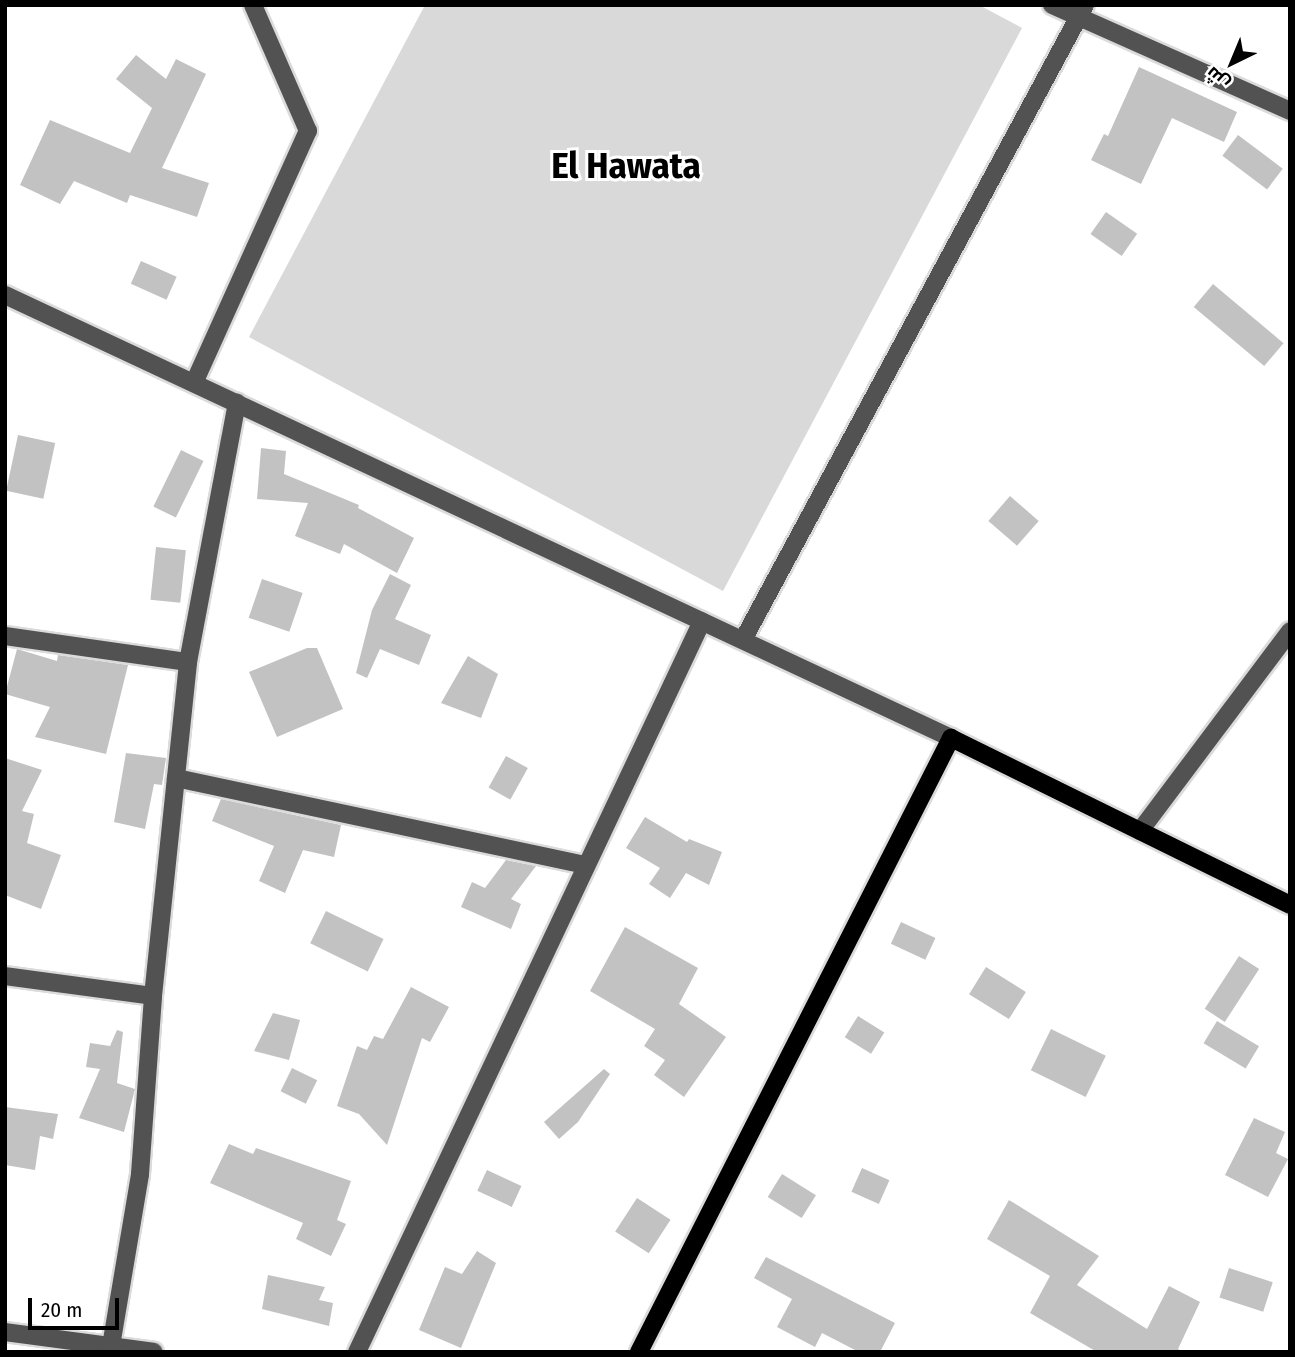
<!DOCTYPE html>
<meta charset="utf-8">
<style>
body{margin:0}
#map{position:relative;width:1295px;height:1357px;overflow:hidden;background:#fff;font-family:"Fira Sans Condensed",Cairo,sans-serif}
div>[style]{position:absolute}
.green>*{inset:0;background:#d9d9d9}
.building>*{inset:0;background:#c2c2c2;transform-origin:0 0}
.roads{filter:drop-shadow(2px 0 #dbdbdb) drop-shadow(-2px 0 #dbdbdb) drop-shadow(0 2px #dbdbdb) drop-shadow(0 -2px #dbdbdb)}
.minor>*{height:18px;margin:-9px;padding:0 9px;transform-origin:9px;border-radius:9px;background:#525252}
.major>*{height:18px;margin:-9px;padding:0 9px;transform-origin:9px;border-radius:9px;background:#000}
span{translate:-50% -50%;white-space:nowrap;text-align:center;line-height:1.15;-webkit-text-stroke:6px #fff;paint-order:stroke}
.town-label{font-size:37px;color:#000;font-weight:700}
.frame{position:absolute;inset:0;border:7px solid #000;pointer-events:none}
.north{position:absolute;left:1197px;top:28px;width:70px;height:70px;-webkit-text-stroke:5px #fff;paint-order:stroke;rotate:223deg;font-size:19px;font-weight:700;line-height:28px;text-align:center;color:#000}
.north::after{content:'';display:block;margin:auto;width:24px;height:32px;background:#000;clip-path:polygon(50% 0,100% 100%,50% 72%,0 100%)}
.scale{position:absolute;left:28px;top:1298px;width:91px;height:32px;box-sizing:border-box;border:4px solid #000;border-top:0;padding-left:9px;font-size:21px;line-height:24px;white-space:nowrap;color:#000;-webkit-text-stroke:5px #fff;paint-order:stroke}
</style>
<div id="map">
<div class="green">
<i style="clip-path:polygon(425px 5px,979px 5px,1022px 28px,723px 591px,249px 337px)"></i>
</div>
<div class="building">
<i style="clip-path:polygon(136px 55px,166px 79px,176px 59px,206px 74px,162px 168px,209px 183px,197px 217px,130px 195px,127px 203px,74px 181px,60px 204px,20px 185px,50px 120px,130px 153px,152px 108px,116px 79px)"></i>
<i style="clip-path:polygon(1139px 67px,1237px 112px,1224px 142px,1172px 118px,1141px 184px,1091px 160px,1104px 134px,1108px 136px)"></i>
<i style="left:1238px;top:135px;width:56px;height:26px;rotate:37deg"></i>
<i style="left:1106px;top:212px;width:38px;height:27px;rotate:35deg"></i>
<i style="left:141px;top:261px;width:39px;height:25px;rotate:24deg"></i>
<i style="left:1213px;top:284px;width:92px;height:30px;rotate:40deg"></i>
<i style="left:18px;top:435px;width:38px;height:57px;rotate:12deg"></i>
<i style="clip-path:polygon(261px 448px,286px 451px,284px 474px,359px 505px,358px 508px,414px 538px,397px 573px,344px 544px,340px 554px,295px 536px,308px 503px,257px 499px)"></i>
<i style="left:181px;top:450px;width:25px;height:63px;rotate:26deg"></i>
<i style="left:1010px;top:496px;width:38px;height:33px;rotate:41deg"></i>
<i style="left:156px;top:547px;width:30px;height:53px;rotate:6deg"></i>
<i style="clip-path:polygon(390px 574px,411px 585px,395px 619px,431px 635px,419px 665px,380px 649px,367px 678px,356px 673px,372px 610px)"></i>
<i style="left:262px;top:579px;width:43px;height:41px;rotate:19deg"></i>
<i style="clip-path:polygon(307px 648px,317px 648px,343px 709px,277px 737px,249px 672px)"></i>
<i style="clip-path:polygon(17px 649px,57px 661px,58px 655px,128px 665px,106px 754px,35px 737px,50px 707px,5px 694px)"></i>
<i style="clip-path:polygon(468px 656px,498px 674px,481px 718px,441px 703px)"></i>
<i style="clip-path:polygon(126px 753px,166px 758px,162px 785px,154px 784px,145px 829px,114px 822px)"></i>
<i style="left:506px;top:756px;width:25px;height:36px;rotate:29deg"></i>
<i style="clip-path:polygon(5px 758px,42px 770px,22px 811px,34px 814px,27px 843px,61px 855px,41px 909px,5px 895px)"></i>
<i style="clip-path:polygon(221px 799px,341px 825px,334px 857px,303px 850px,285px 893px,259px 881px,274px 846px,212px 821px)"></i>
<i style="clip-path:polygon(645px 817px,687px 842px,689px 839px,722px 852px,709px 885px,686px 873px,670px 898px,649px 884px,660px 868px,626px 848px)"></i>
<i style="clip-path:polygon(506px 860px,536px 866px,511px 899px,521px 904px,511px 929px,461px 907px,472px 882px,485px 888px)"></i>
<i style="left:326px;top:911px;width:64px;height:36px;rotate:26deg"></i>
<i style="left:901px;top:922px;width:38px;height:24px;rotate:25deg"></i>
<i style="clip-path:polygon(625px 927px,698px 968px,679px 1004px,726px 1037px,684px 1097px,654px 1075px,665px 1060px,644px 1046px,655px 1029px,590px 991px)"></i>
<i style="left:1239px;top:956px;width:24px;height:63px;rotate:33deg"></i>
<i style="left:986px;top:967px;width:47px;height:32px;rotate:32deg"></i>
<i style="clip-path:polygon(411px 987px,449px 1007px,430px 1042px,422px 1038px,387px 1145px,359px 1114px,337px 1106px,357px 1046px,367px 1050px,374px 1036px,383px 1039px)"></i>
<i style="clip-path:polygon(273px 1013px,300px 1020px,289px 1060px,254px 1051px)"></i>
<i style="left:858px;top:1016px;width:31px;height:25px;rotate:32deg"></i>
<i style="left:1217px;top:1021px;width:49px;height:26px;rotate:31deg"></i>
<i style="left:1051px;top:1029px;width:61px;height:46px;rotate:26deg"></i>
<i style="clip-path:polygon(117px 1030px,123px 1032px,117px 1083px,135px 1089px,124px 1132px,79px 1118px,100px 1069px,86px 1067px,90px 1043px,110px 1046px)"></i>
<i style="left:292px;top:1068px;width:28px;height:26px;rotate:26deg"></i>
<i style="clip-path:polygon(604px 1069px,610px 1074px,578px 1122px,559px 1139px,544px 1122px)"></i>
<i style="clip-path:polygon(5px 1107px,58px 1114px,53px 1139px,40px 1136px,35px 1170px,5px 1165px)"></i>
<i style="clip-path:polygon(1254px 1118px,1285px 1132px,1276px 1153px,1288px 1159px,1268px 1197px,1225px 1175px)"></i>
<i style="clip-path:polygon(229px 1144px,253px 1154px,256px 1148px,351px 1181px,337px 1220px,346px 1224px,331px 1256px,296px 1239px,303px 1223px,210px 1183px)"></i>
<i style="left:862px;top:1168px;width:30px;height:26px;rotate:24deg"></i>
<i style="left:487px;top:1170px;width:38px;height:23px;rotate:25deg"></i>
<i style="left:782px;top:1174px;width:40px;height:27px;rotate:32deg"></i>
<i style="left:637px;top:1198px;width:40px;height:40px;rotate:33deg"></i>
<i style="clip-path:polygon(1009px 1200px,1099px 1256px,1077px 1285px,1147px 1329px,1169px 1286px,1200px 1302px,1178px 1349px,1183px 1352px,1097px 1352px,1030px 1313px,1050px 1276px,987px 1239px)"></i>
<i style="clip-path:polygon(477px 1251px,496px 1263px,461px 1348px,419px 1330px,445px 1267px,462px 1274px)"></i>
<i style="clip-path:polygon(766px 1257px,895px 1323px,880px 1352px,859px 1352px,822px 1333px,815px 1347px,777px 1327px,792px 1299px,754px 1278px)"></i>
<i style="left:1229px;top:1268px;width:46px;height:31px;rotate:18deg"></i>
<i style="clip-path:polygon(268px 1275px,325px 1287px,319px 1300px,333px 1303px,329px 1326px,262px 1309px)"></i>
</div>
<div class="roads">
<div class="minor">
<i style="left:1052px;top:5px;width:261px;rotate:24deg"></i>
<i style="left:5px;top:295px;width:1045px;rotate:25.09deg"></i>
<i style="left:194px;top:383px;width:277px;rotate:-65.7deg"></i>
<i style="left:308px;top:131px;width:137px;rotate:-113.6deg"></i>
<i style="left:5px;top:636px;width:185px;rotate:8.1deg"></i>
<i style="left:743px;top:640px;width:721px;rotate:-61.69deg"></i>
<i style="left:176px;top:778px;width:419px;rotate:12deg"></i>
<i style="left:1140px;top:831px;width:250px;rotate:-53.1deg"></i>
<i style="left:5px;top:976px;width:149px;rotate:7.7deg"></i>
<i style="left:5px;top:1332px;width:150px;rotate:7.6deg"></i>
<i style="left:111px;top:1346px;width:174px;rotate:-80.4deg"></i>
<i style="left:140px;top:1174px;width:178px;rotate:-85.8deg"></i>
<i style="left:153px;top:996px;width:336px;rotate:-84deg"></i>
<i style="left:188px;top:662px;width:264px;rotate:-79.3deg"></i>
<i style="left:357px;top:1352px;width:808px;rotate:-64.73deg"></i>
</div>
<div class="major">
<i style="left:639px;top:1352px;width:689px;rotate:-63.06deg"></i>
<i style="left:951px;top:738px;width:378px;rotate:26.2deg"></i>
</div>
</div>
<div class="town-label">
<span style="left:626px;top:166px">El Hawata</span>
</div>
<div class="frame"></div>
<div class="north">ش</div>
<div class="scale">20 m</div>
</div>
